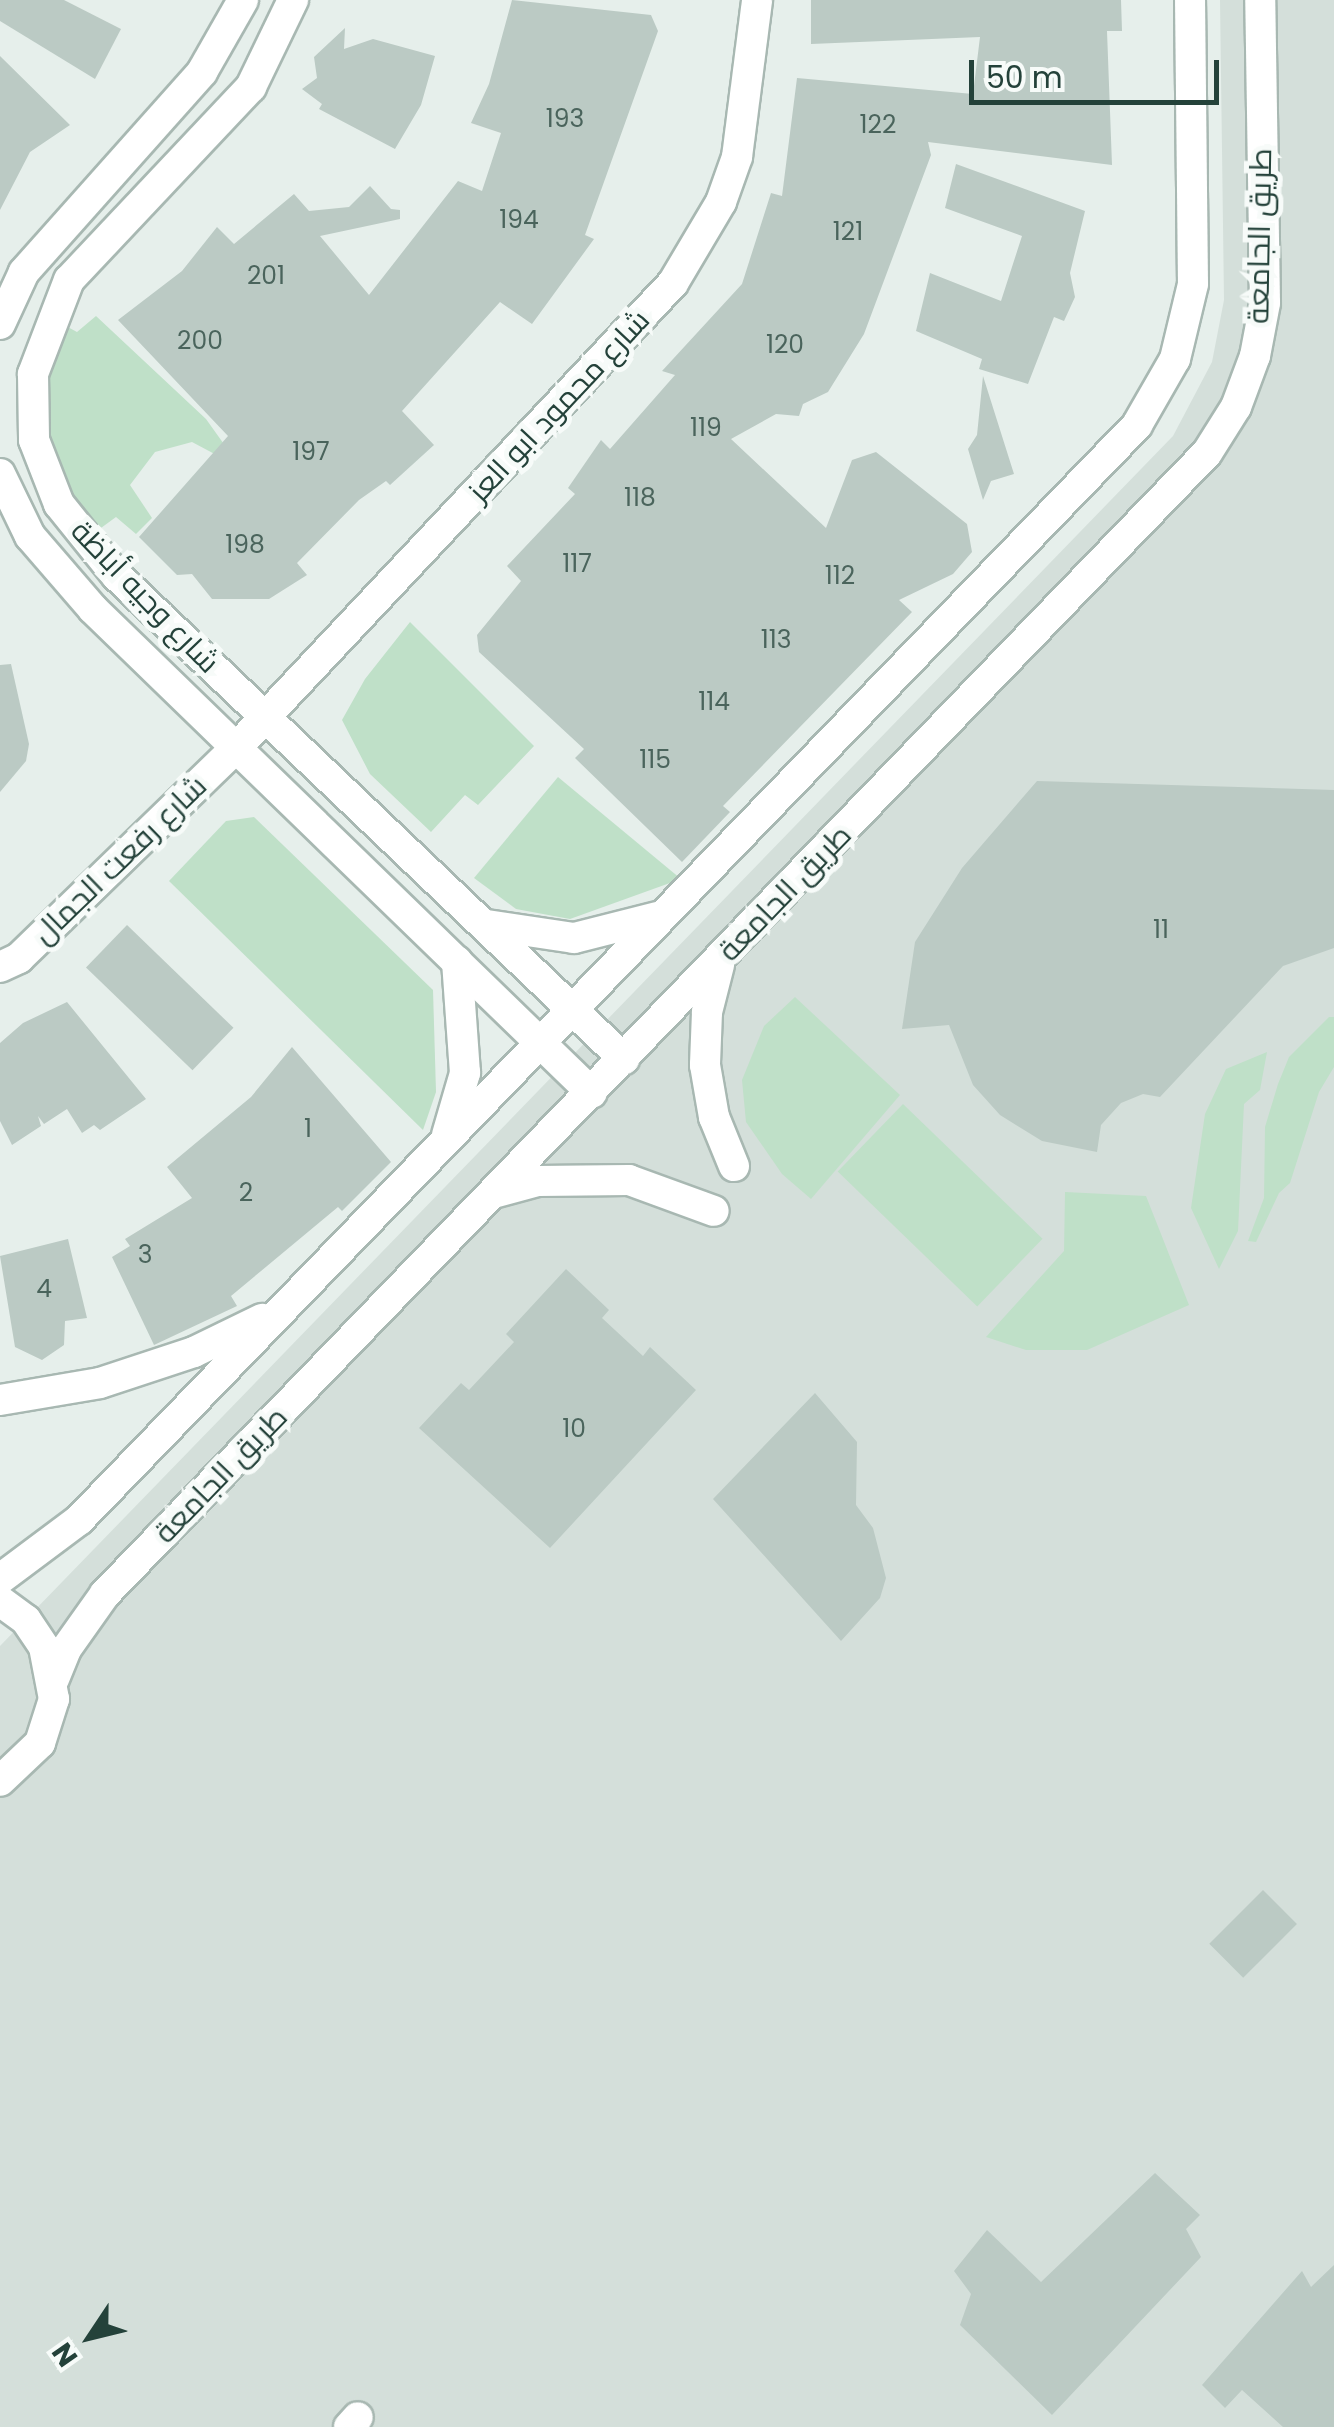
<!DOCTYPE html>
<meta charset="utf-8">
<style>
body{margin:0}
#map{position:relative;width:1334px;height:2427px;overflow:hidden;background:#e6efeb;font-family:Poppins,Cairo,sans-serif}
div>[style]{position:absolute}
.built>*{inset:0;background:#d4dfda}
.green>*{inset:0;background:#bfe0c8;transform-origin:0 0}
.building>*{inset:0;background:#bbcac4;transform-origin:0 0}
.roads{filter:drop-shadow(2px 0 #a8b8b2) drop-shadow(-2px 0 #a8b8b2) drop-shadow(0 2px #a8b8b2) drop-shadow(0 -2px #a8b8b2)}
.minor>*{height:30px;margin:-15px;padding:0 15px;transform-origin:15px;border-radius:15px;background:#fff}
span{translate:-50% -50%;white-space:nowrap;text-align:center;line-height:1.15;-webkit-text-stroke:10px #f7fbf9;paint-order:stroke}
.number-label{font-size:25px;color:#4a645c}
.number-label span{-webkit-text-stroke-width:0}
.street-label{font-size:30px;color:#24423a}
.north{position:absolute;left:40px;top:2287px;width:100px;height:100px;-webkit-text-stroke:8px #f7fbf9;paint-order:stroke;rotate:235deg;font-size:28px;font-weight:700;line-height:40px;text-align:center;color:#24423a}
.north::after{content:'';display:block;margin:auto;width:35px;height:45px;background:#24423a;clip-path:polygon(50% 0,100% 100%,50% 72%,0 100%)}
.scale{position:absolute;left:969px;top:60px;width:250px;height:45px;box-sizing:border-box;border:5px solid #24423a;border-top:0;padding-left:12px;font-size:30px;line-height:35px;white-space:nowrap;color:#24423a;-webkit-text-stroke:8px #f7fbf9;paint-order:stroke}
</style>
<div id="map">
<div class="built">
<i style="clip-path:polygon(1220px 0,1334px 0,1334px 2427px,0 2427px,0 1646px,1173px 436px,1212px 362px,1224px 300px)"></i>
</div>
<div class="green">
<i style="clip-path:polygon(96px 316px,206px 419px,231px 454px,224px 459px,192px 442px,155px 452px,130px 485px,152px 518px,136px 534px,116px 517px,90px 536px,62px 496px,39px 408px,49px 357px,64px 325px,77px 332px)"></i>
<i style="clip-path:polygon(410px 622px,534px 746px,478px 805px,465px 795px,431px 832px,370px 774px,342px 720px,365px 679px)"></i>
<i style="clip-path:polygon(558px 777px,681px 879px,570px 919px,516px 909px,474px 878px)"></i>
<i style="clip-path:polygon(254px 817px,433px 990px,436px 1092px,423px 1130px,169px 881px,226px 821px)"></i>
<i style="clip-path:polygon(795px 997px,900px 1095px,811px 1199px,782px 1174px,746px 1122px,742px 1080px,764px 1026px)"></i>
<i style="clip-path:polygon(1329px 1017px,1334px 1017px,1334px 1067px,1319px 1092px,1290px 1183px,1279px 1193px,1256px 1242px,1248px 1241px,1264px 1198px,1265px 1127px,1278px 1084px,1289px 1057px)"></i>
<i style="clip-path:polygon(1267px 1052px,1260px 1090px,1244px 1104px,1238px 1231px,1219px 1269px,1191px 1208px,1205px 1114px,1226px 1069px)"></i>
<i style="left:903px;top:1104px;width:194px;height:94px;rotate:44deg"></i>
<i style="clip-path:polygon(1065px 1192px,1146px 1196px,1189px 1305px,1087px 1350px,1026px 1350px,986px 1337px,1064px 1251px)"></i>
</div>
<div class="building">
<i style="clip-path:polygon(0 0,64px 0,121px 29px,95px 79px,0 21px)"></i>
<i style="clip-path:polygon(512px 0,651px 15px,658px 31px,585px 235px,594px 239px,532px 324px,500px 302px,402px 411px,434px 445px,390px 485px,386px 481px,359px 500px,297px 563px,307px 575px,269px 599px,212px 599px,192px 574px,177px 575px,139px 537px,228px 436px,118px 320px,182px 271px,217px 227px,234px 244px,294px 194px,309px 211px,349px 207px,370px 186px,391px 209px,400px 210px,400px 219px,320px 236px,369px 295px,458px 181px,482px 191px,501px 133px,471px 123px,489px 84px)"></i>
<i style="clip-path:polygon(811px 0,1121px 0,1122px 31px,1107px 31px,1112px 165px,928px 142px,931px 155px,864px 334px,828px 392px,803px 404px,799px 416px,776px 414px,731px 439px,826px 528px,852px 460px,876px 452px,967px 524px,972px 552px,953px 574px,899px 600px,912px 612px,723px 806px,730px 812px,682px 862px,575px 758px,584px 749px,479px 652px,477px 635px,521px 581px,507px 566px,575px 494px,568px 488px,601px 440px,610px 449px,675px 375px,662px 371px,742px 284px,771px 193px,782px 196px,797px 78px,973px 94px,980px 37px,811px 44px)"></i>
<i style="clip-path:polygon(345px 28px,344px 49px,373px 39px,435px 56px,421px 105px,395px 149px,319px 109px,322px 104px,302px 89px,317px 78px,314px 57px)"></i>
<i style="clip-path:polygon(0 56px,70px 125px,30px 152px,0 210px)"></i>
<i style="clip-path:polygon(956px 164px,1085px 211px,1070px 273px,1075px 297px,1064px 321px,1054px 317px,1028px 384px,979px 369px,982px 359px,916px 331px,930px 273px,1001px 301px,1022px 236px,945px 208px)"></i>
<i style="clip-path:polygon(983px 376px,1014px 474px,991px 481px,983px 500px,968px 449px,977px 435px)"></i>
<i style="clip-path:polygon(11px 664px,29px 744px,26px 761px,0 792px,0 665px)"></i>
<i style="clip-path:polygon(1037px 781px,1334px 790px,1334px 948px,1283px 966px,1160px 1097px,1143px 1094px,1121px 1103px,1101px 1125px,1097px 1152px,1042px 1141px,1000px 1115px,973px 1085px,949px 1025px,902px 1029px,915px 942px,962px 868px)"></i>
<i style="left:127px;top:925px;width:148px;height:59px;rotate:44deg"></i>
<i style="clip-path:polygon(67px 1002px,146px 1099px,100px 1130px,94px 1125px,82px 1133px,67px 1109px,44px 1124px,38px 1116px,41px 1126px,12px 1145px,0 1121px,0 1043px,23px 1023px)"></i>
<i style="clip-path:polygon(292px 1047px,391px 1162px,342px 1211px,338px 1207px,231px 1296px,237px 1306px,154px 1345px,112px 1257px,130px 1246px,125px 1239px,192px 1198px,167px 1167px,251px 1097px)"></i>
<i style="clip-path:polygon(68px 1239px,87px 1318px,65px 1321px,64px 1345px,42px 1360px,15px 1347px,0 1256px)"></i>
<i style="clip-path:polygon(566px 1269px,609px 1310px,602px 1318px,643px 1356px,650px 1347px,696px 1390px,550px 1548px,419px 1428px,461px 1383px,469px 1390px,514px 1342px,506px 1334px)"></i>
<i style="clip-path:polygon(815px 1393px,857px 1442px,856px 1505px,873px 1528px,886px 1578px,880px 1598px,841px 1641px,713px 1499px)"></i>
<i style="left:1263px;top:1890px;width:48px;height:76px;rotate:45deg"></i>
<i style="clip-path:polygon(1155px 2173px,1200px 2215px,1186px 2229px,1201px 2257px,1052px 2415px,960px 2325px,971px 2294px,954px 2271px,987px 2230px,1041px 2282px)"></i>
<i style="clip-path:polygon(1334px 2265px,1334px 2427px,1283px 2427px,1242px 2390px,1225px 2408px,1202px 2385px,1302px 2271px,1311px 2287px)"></i>
</div>
<div class="roads">
<div class="minor">
<i style="left:293px;top:0;width:97px;rotate:115.8deg"></i>
<i style="left:251px;top:87px;width:265px;rotate:133.3deg"></i>
<i style="left:69px;top:280px;width:101px;rotate:111deg"></i>
<i style="left:33px;top:374px;width:66px;rotate:89.1deg"></i>
<i style="left:34px;top:440px;width:69px;rotate:68.7deg"></i>
<i style="left:59px;top:504px;width:91px;rotate:51.2deg"></i>
<i style="left:116px;top:575px;width:702px;rotate:43.61deg"></i>
<i style="left:0;top:324px;width:57px;rotate:-65.2deg"></i>
<i style="left:24px;top:272px;width:268px;rotate:-48.3deg"></i>
<i style="left:202px;top:72px;width:83px;rotate:-60.3deg"></i>
<i style="left:0;top:474px;width:69px;rotate:64.2deg"></i>
<i style="left:30px;top:536px;width:96px;rotate:49.2deg"></i>
<i style="left:93px;top:609px;width:695px;rotate:44.13deg"></i>
<i style="left:487px;top:925px;width:88px;rotate:8.5deg"></i>
<i style="left:574px;top:938px;width:86px;rotate:-14.2deg"></i>
<i style="left:719px;top:965px;width:49px;rotate:104.3deg"></i>
<i style="left:707px;top:1012px;width:53px;rotate:92.2deg"></i>
<i style="left:705px;top:1065px;width:53px;rotate:80.2deg"></i>
<i style="left:714px;top:1117px;width:53px;rotate:67.8deg"></i>
<i style="left:0;top:967px;width:21px;rotate:-25deg"></i>
<i style="left:19px;top:958px;width:303px;rotate:-44.1deg"></i>
<i style="left:237px;top:747px;width:637px;rotate:-46.78deg"></i>
<i style="left:673px;top:283px;width:94px;rotate:-59.3deg"></i>
<i style="left:721px;top:202px;width:48px;rotate:-70.4deg"></i>
<i style="left:737px;top:157px;width:158px;rotate:-82.7deg"></i>
<i style="left:447px;top:1135px;width:65px;rotate:-73.8deg"></i>
<i style="left:465px;top:1073px;width:112px;rotate:-94.1deg"></i>
<i style="left:497px;top:1192px;width:42px;rotate:-15deg"></i>
<i style="left:538px;top:1181px;width:91px;rotate:-0.6deg"></i>
<i style="left:629px;top:1180px;width:90px;rotate:20deg"></i>
<i style="left:0;top:1400px;width:101px;rotate:-9.6deg"></i>
<i style="left:100px;top:1383px;width:99px;rotate:-18.3deg"></i>
<i style="left:194px;top:1352px;width:76px;rotate:-25.9deg"></i>
<i style="left:0;top:1579px;width:99px;rotate:-36.8deg"></i>
<i style="left:79px;top:1520px;width:1523px;rotate:-45.98deg"></i>
<i style="left:1137px;top:425px;width:76px;rotate:-60.1deg"></i>
<i style="left:1175px;top:359px;width:77px;rotate:-76.5deg"></i>
<i style="left:1193px;top:284px;width:284px;rotate:-90.6deg"></i>
<i style="left:0;top:1601px;width:32px;rotate:36deg"></i>
<i style="left:26px;top:1620px;width:32px;rotate:56deg"></i>
<i style="left:44px;top:1647px;width:53px;rotate:79.1deg"></i>
<i style="left:54px;top:1699px;width:46px;rotate:107.7deg"></i>
<i style="left:40px;top:1743px;width:55px;rotate:136.5deg"></i>
<i style="left:54px;top:1679px;width:32px;rotate:-68deg"></i>
<i style="left:66px;top:1649px;width:67px;rotate:-54.7deg"></i>
<i style="left:105px;top:1594px;width:1586px;rotate:-46deg"></i>
<i style="left:1207px;top:453px;width:54px;rotate:-57.8deg"></i>
<i style="left:1236px;top:407px;width:54px;rotate:-69.6deg"></i>
<i style="left:1255px;top:356px;width:54px;rotate:-79.3deg"></i>
<i style="left:1265px;top:303px;width:303px;rotate:-90.9deg"></i>
<i style="left:349px;top:2427px;width:13px;rotate:-48deg"></i>
</div>
</div>
<div class="number-label">
<span style="left:565px;top:119px">193</span>
<span style="left:878px;top:125px">122</span>
<span style="left:519px;top:220px">194</span>
<span style="left:848px;top:232px">121</span>
<span style="left:266px;top:276px">201</span>
<span style="left:200px;top:341px">200</span>
<span style="left:785px;top:345px">120</span>
<span style="left:706px;top:428px">119</span>
<span style="left:311px;top:452px">197</span>
<span style="left:640px;top:498px">118</span>
<span style="left:245px;top:545px">198</span>
<span style="left:577px;top:564px">117</span>
<span style="left:840px;top:576px">112</span>
<span style="left:776px;top:640px">113</span>
<span style="left:714px;top:702px">114</span>
<span style="left:655px;top:760px">115</span>
<span style="left:1161px;top:930px">11</span>
<span style="left:308px;top:1129px">1</span>
<span style="left:246px;top:1193px">2</span>
<span style="left:145px;top:1255px">3</span>
<span style="left:44px;top:1289px">4</span>
<span style="left:574px;top:1429px">10</span>
</div>
<div class="street-label">
<span style="left:1260px;top:236px;rotate:-89deg">طريق الجامعة</span>
<span style="left:559px;top:406px;rotate:-47deg">شارع محمود ابو العز</span>
<span style="left:145px;top:597px;rotate:46deg">شارع وجيه أباظة</span>
<span style="left:120px;top:860px;rotate:-44deg">شارع رفعت الجمال</span>
<span style="left:785px;top:893px;rotate:-46deg">طريق الجامعة</span>
<span style="left:221px;top:1475px;rotate:-46deg">طريق الجامعة</span>
</div>
<div class="north">N</div>
<div class="scale">50 m</div>
</div>
